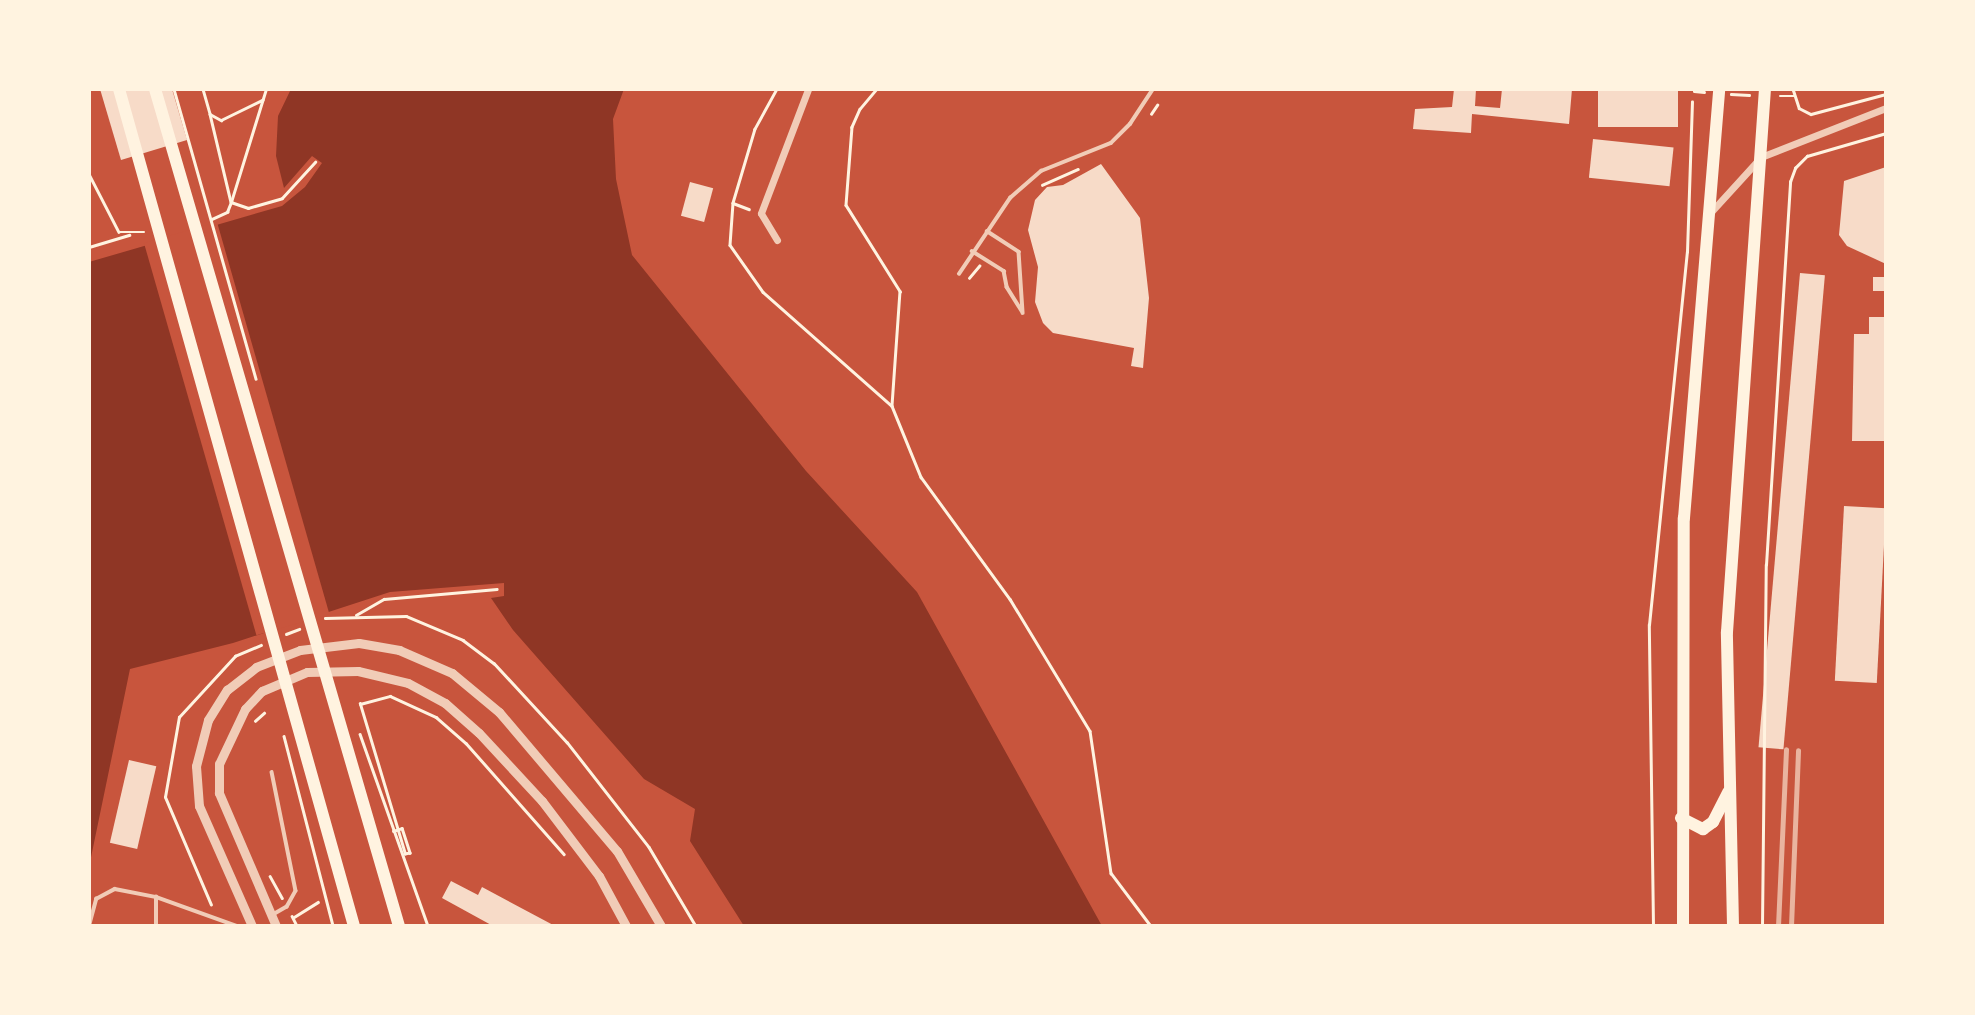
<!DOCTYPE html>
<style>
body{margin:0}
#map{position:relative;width:1975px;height:1015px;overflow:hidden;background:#c8553d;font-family:"Nunito Sans",sans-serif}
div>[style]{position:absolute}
.water>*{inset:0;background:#8f3625}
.pier>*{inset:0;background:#c8553d;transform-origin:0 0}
.building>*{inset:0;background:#f7dbc8;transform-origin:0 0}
.path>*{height:2.5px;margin:-1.25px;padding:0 1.25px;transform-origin:1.25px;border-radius:1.25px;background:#fff3e0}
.service>*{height:3.5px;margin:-1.75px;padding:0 1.75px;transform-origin:1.75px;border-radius:1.75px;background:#f1ccb7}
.minor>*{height:7px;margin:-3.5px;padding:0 3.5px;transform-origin:3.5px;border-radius:3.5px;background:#f1ccb7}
.tertiary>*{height:9px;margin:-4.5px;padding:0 4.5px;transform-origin:4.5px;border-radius:4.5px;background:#f1ccb7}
.primary>*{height:12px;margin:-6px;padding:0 6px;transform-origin:6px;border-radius:6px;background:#fff3e0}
.trunk>*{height:12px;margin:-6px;padding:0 6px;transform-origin:6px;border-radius:6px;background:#fff3e0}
.rail>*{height:5px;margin:-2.5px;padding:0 2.5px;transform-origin:2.5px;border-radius:2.5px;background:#e9b49f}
span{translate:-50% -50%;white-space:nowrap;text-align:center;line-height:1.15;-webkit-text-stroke:6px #fff3e0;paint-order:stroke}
.frame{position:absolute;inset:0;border:91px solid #fff3e0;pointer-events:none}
</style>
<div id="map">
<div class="water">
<i style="clip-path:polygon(291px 89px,624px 89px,613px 119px,616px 179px,632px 255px,806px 471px,917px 592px,1102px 926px,744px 926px,690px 841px,695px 809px,644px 779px,513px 630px,491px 598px,504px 596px,504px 583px,390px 592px,233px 643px,130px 669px,89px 867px,89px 262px,282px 206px,305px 187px,322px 163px,312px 156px,284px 188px,276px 156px,278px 116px)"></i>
</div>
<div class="pier">
<i style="left:217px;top:222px;width:408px;height:76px;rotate:74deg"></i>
</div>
<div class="building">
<i style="clip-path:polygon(100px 89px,172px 89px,187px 140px,121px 160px)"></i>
<i style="clip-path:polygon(1454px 89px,1476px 89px,1475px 106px,1500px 108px,1502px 89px,1572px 89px,1569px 124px,1472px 114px,1471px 133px,1413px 129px,1415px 109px,1452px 107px)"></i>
<i style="left:1598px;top:89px;width:80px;height:38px"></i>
<i style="left:1593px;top:139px;width:81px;height:39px;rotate:6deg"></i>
<i style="clip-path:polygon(1101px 164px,1140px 218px,1149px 298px,1143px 368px,1131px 366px,1134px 348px,1053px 333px,1043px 323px,1035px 302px,1038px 267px,1028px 230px,1035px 200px,1047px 187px,1063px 185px)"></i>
<i style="clip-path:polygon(1886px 167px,1886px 264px,1847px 246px,1839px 235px,1844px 181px)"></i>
<i style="left:690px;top:182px;width:24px;height:35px;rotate:15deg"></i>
<i style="left:1800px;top:273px;width:25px;height:476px;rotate:5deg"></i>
<i style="left:1873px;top:277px;width:13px;height:14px"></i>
<i style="clip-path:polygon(1869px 317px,1886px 317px,1886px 441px,1852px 441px,1854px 334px,1869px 334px)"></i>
<i style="left:1844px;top:506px;width:42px;height:175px;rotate:3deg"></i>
<i style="left:129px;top:760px;width:28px;height:85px;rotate:13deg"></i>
<i style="clip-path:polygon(451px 881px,478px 895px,482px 887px,555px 926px,493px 926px,442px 898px)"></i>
</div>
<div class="path">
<i style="left:174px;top:89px;width:301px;rotate:74.2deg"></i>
<i style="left:203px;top:89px;width:26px;rotate:74deg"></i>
<i style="left:210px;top:114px;width:13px;rotate:29deg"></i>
<i style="left:221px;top:120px;width:46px;rotate:-26deg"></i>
<i style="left:777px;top:89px;width:46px;rotate:118.8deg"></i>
<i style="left:755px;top:129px;width:77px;rotate:106.6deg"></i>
<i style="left:733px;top:203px;width:42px;rotate:94.1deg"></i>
<i style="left:730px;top:245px;width:57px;rotate:54.9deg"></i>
<i style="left:763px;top:292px;width:172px;rotate:41.5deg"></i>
<i style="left:892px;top:406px;width:77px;rotate:67.8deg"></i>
<i style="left:921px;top:477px;width:151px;rotate:53.9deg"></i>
<i style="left:1010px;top:599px;width:154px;rotate:58.8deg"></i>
<i style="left:1090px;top:731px;width:144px;rotate:81.6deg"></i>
<i style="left:1111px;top:873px;width:66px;rotate:53deg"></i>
<i style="left:877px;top:89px;width:26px;rotate:130deg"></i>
<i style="left:860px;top:109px;width:20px;rotate:114deg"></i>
<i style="left:852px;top:127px;width:78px;rotate:94.4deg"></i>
<i style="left:846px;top:205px;width:102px;rotate:57.9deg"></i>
<i style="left:900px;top:291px;width:115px;rotate:94deg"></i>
<i style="left:1793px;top:89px;width:20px;rotate:72deg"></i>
<i style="left:1799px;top:108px;width:13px;rotate:27deg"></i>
<i style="left:1811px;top:114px;width:78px;rotate:-14.9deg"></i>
<i style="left:1694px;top:91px;width:10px;rotate:6deg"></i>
<i style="left:1731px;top:94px;width:18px;rotate:3deg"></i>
<i style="left:1780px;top:96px;width:14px"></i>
<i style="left:210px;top:114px;width:90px;rotate:76.6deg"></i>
<i style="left:231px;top:202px;width:18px;rotate:19deg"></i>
<i style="left:248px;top:208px;width:35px;rotate:-16deg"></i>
<i style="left:282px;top:198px;width:49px;rotate:-47.5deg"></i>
<i style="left:1151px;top:114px;width:11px;rotate:-56deg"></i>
<i style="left:89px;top:174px;width:65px;rotate:62.7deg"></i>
<i style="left:119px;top:232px;width:25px"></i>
<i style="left:1042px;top:185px;width:39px;rotate:-24deg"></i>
<i style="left:733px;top:203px;width:17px;rotate:21deg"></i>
<i style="left:212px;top:219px;width:17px;rotate:-25deg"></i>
<i style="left:227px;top:212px;width:11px;rotate:-68deg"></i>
<i style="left:231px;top:202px;width:118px;rotate:-72.8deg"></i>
<i style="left:89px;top:247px;width:42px;rotate:-16.7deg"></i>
<i style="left:969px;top:278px;width:16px;rotate:-50deg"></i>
<i style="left:356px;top:615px;width:32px;rotate:-30deg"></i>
<i style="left:384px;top:599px;width:113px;rotate:-5.1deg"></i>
<i style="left:325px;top:618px;width:81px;rotate:-1.4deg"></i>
<i style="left:406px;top:616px;width:62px;rotate:22.8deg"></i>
<i style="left:463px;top:640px;width:39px;rotate:37deg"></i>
<i style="left:494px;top:663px;width:108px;rotate:47.3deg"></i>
<i style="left:567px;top:742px;width:133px;rotate:52deg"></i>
<i style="left:649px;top:847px;width:92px;rotate:59.3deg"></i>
<i style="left:286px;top:634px;width:14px;rotate:-21deg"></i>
<i style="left:255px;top:721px;width:12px;rotate:-42deg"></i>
<i style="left:360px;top:734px;width:204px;rotate:70.5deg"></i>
<i style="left:284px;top:736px;width:196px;rotate:75.5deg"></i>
<i style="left:393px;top:831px;width:9px;rotate:-18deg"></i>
<i style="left:402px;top:828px;width:26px;rotate:72deg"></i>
<i style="left:410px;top:853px;width:5px;rotate:169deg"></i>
<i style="left:405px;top:854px;width:157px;rotate:-106.7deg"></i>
<i style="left:360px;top:704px;width:31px;rotate:-15deg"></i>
<i style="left:390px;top:696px;width:51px;rotate:24.5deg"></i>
<i style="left:436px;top:717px;width:40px;rotate:41deg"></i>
<i style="left:466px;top:743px;width:148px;rotate:48.6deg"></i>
<i style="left:270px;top:876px;width:25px;rotate:61deg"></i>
<i style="left:211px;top:905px;width:117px;rotate:-113.1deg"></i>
<i style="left:165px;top:797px;width:81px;rotate:-80.1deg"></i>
<i style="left:179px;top:717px;width:83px;rotate:-47.4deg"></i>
<i style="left:235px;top:656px;width:28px;rotate:-23deg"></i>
<i style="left:292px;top:916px;width:11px;rotate:63deg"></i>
<i style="left:294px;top:917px;width:28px;rotate:-32deg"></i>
<i style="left:1653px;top:926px;width:301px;rotate:-90.8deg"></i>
<i style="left:1649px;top:625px;width:375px;rotate:-84.2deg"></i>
<i style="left:1687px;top:252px;width:150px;rotate:-88.1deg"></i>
<i style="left:1762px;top:926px;width:361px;rotate:-89.4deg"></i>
<i style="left:1766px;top:565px;width:384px;rotate:-86.4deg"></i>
<i style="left:1790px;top:182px;width:15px;rotate:-70deg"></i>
<i style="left:1795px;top:168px;width:17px;rotate:-45deg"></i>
<i style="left:1807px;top:156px;width:82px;rotate:-16.2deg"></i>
</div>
<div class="service">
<i style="left:987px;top:231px;width:38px;rotate:33deg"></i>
<i style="left:1019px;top:252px;width:61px;rotate:86.2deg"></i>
<i style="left:972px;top:251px;width:38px;rotate:32deg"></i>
<i style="left:1004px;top:271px;width:16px;rotate:79deg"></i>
<i style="left:1007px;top:287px;width:28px;rotate:58deg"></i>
<i style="left:959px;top:274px;width:92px;rotate:-56.1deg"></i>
<i style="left:1010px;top:198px;width:41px;rotate:-41.1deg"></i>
<i style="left:1041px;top:171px;width:75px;rotate:-21.8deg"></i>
<i style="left:1111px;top:143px;width:27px;rotate:-45deg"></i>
<i style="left:1130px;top:124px;width:42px;rotate:-56.7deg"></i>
<i style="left:272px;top:772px;width:121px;rotate:78.6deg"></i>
<i style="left:296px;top:891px;width:18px;rotate:119deg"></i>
<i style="left:287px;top:907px;width:16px;rotate:150deg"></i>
<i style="left:89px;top:926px;width:28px;rotate:-75deg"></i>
<i style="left:96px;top:899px;width:21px;rotate:-28deg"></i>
<i style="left:115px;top:889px;width:42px;rotate:11deg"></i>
<i style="left:156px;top:897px;width:86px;rotate:19.7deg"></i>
<i style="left:156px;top:926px;width:29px;rotate:-90deg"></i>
</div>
<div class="minor">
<i style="left:1710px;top:213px;width:76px;rotate:-47.7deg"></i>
<i style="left:1761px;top:157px;width:134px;rotate:-21.4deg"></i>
<i style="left:777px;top:240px;width:31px;rotate:-121deg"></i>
<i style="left:761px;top:213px;width:133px;rotate:-69.2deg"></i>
</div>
<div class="tertiary">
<i style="left:252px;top:926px;width:131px;rotate:-113.8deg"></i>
<i style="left:199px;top:806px;width:40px;rotate:-94.3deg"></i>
<i style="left:196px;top:766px;width:48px;rotate:-75.4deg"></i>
<i style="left:208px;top:720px;width:36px;rotate:-58deg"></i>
<i style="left:227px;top:690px;width:37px;rotate:-38deg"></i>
<i style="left:256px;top:667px;width:47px;rotate:-21.1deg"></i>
<i style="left:300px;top:650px;width:59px;rotate:-6.8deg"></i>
<i style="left:359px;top:643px;width:41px;rotate:9.9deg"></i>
<i style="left:399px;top:650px;width:58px;rotate:23.5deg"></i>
<i style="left:452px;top:673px;width:61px;rotate:39.7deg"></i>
<i style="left:499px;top:712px;width:182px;rotate:49.7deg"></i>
<i style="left:617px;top:851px;width:87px;rotate:59.6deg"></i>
<i style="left:276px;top:926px;width:145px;rotate:-113.2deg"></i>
<i style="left:219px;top:793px;width:29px;rotate:-90deg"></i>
<i style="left:219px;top:764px;width:61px;rotate:-64.7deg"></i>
<i style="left:245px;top:709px;width:25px;rotate:-47deg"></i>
<i style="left:262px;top:691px;width:49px;rotate:-22.9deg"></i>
<i style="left:307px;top:672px;width:51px;rotate:-1.1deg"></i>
<i style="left:358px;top:671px;width:51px;rotate:13.5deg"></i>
<i style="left:408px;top:683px;width:42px;rotate:28.4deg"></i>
<i style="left:445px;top:703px;width:45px;rotate:41.4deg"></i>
<i style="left:479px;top:733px;width:93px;rotate:47.2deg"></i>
<i style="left:542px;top:801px;width:94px;rotate:52.8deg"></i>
<i style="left:599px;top:876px;width:57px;rotate:61.6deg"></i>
</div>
<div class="primary">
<i style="left:1681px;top:818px;width:25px;rotate:27deg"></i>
<i style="left:1703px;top:829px;width:12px;rotate:-35deg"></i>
<i style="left:1713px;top:822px;width:34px;rotate:-63deg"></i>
<i style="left:1683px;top:926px;width:408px;rotate:-89.9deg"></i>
<i style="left:1684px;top:518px;width:430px;rotate:-85.3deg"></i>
<i style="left:1733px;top:926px;width:294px;rotate:-91.2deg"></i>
<i style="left:1727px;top:632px;width:544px;rotate:-86deg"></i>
</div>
<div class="trunk">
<i style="left:119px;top:89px;width:869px;rotate:74.32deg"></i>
<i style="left:155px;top:89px;width:872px;rotate:73.75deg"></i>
</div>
<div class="rail">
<i style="left:1778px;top:926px;width:177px;rotate:-87.4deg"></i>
<i style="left:1791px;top:926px;width:176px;rotate:-87.7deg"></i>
</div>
<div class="frame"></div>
</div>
